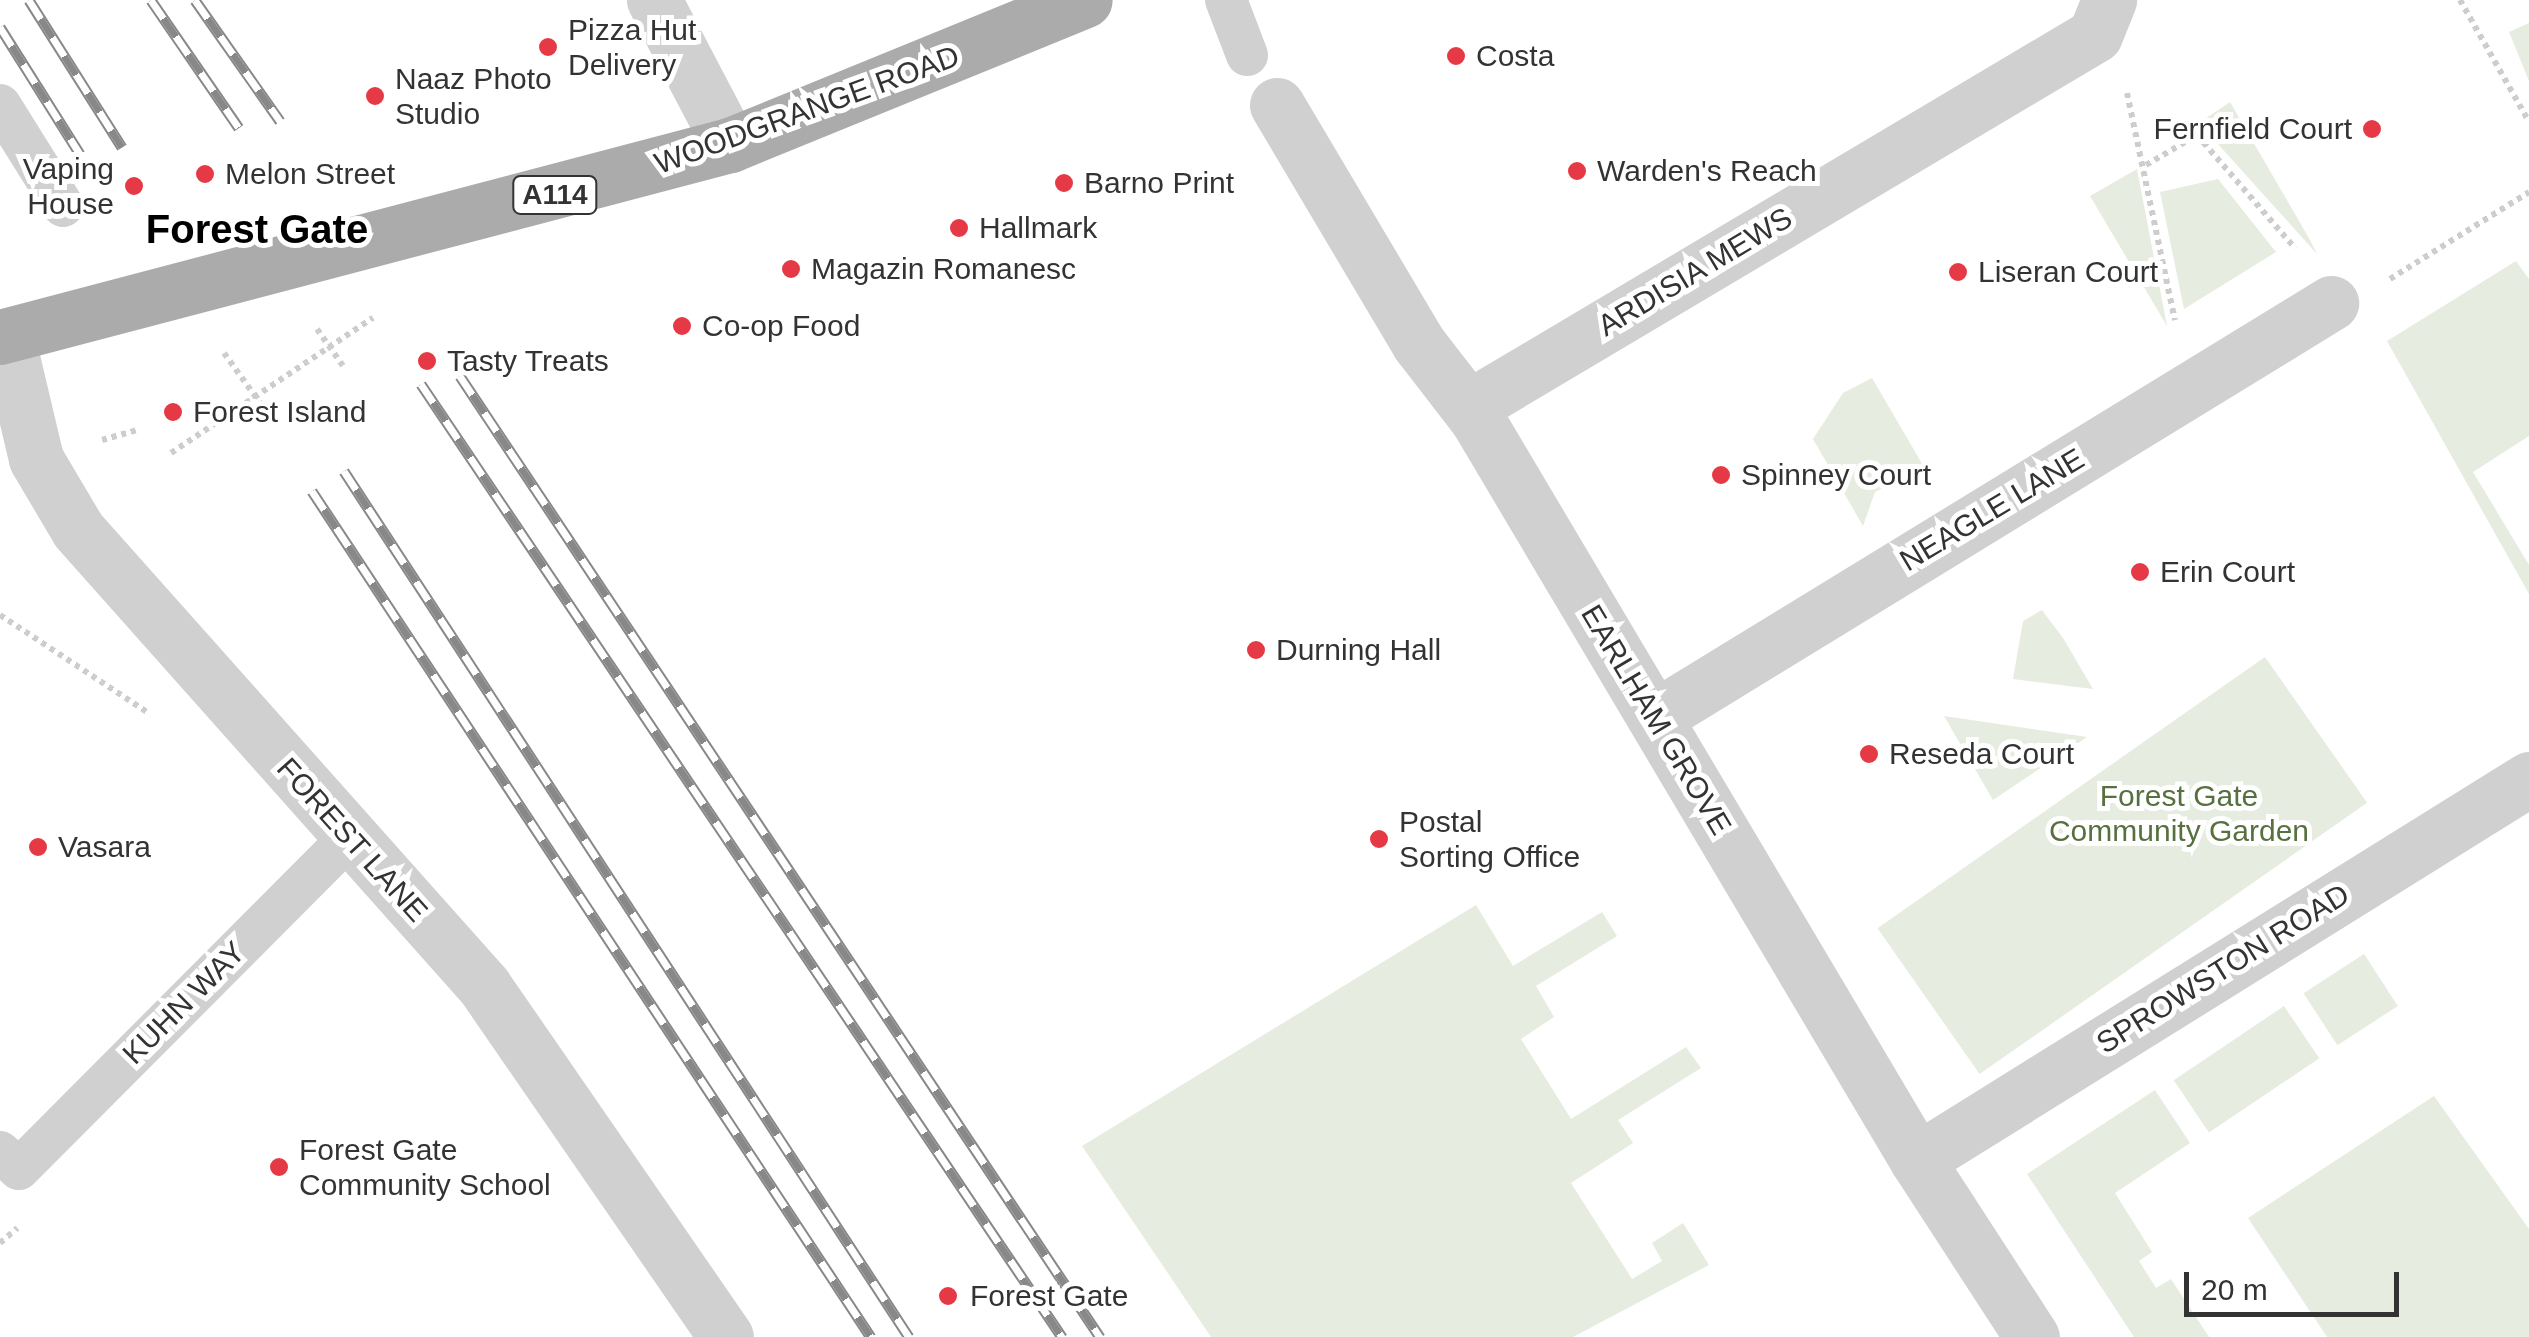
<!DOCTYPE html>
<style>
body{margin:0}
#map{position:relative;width:2529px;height:1337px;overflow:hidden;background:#fff;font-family:Helvetica,sans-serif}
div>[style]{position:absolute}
.green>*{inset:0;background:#e6ecdf;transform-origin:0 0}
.path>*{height:6px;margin-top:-3px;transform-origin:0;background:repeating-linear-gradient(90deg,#cdcdcd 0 5px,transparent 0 10px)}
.service>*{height:42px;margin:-21px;padding:0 21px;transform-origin:21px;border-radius:21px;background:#d0d0d0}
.minor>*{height:55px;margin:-27.5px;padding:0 27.5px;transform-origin:27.5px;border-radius:27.5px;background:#d0d0d0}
.tertiary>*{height:55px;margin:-27.5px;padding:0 27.5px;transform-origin:27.5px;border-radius:27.5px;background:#d0d0d0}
.primary>*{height:55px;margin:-27.5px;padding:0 27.5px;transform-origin:27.5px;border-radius:27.5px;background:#ababab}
.rail>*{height:11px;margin-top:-5.5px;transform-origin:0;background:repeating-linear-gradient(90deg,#fff 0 22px,#888 0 44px);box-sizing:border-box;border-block:2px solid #888}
.dots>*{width:28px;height:28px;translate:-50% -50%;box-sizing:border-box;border:5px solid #fff;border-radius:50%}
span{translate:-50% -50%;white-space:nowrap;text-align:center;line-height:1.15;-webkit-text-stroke:10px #fff;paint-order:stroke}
.shield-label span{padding:2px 8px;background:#fff;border:2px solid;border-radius:8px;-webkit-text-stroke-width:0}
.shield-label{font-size:28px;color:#333;font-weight:700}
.poi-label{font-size:30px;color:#333}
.left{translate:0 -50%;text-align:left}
.right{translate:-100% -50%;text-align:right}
.street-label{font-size:30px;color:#333}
.park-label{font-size:30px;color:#56703f}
.district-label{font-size:40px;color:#000;font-weight:700}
.scale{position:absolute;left:2184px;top:1272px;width:215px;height:45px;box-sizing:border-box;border:5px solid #333;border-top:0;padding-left:12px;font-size:30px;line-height:35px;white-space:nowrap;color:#333;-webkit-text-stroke:8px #fff;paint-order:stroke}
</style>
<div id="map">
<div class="green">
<i style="clip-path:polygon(2529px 23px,2529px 81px,2509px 32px)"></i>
<i style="clip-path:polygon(2230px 102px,2310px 240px,2317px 254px,2199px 123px)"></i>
<i style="clip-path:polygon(2137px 169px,2167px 326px,2090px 196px)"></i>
<i style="clip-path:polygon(2218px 179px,2276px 252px,2184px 309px,2160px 192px)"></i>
<i style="clip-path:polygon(2516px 261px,2529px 279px,2529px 436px,2473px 472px,2529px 565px,2529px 594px,2387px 341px)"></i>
<i style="clip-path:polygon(1872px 378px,1924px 467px,1875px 492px,1863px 526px,1813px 439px,1843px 393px)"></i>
<i style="clip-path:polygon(2042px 610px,2063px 638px,2093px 689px,2013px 679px,2023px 621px)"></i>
<i style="left:2265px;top:657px;width:178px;height:473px;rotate:55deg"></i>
<i style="clip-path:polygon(1944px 716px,2005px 725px,2087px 737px,1993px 800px)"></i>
<i style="clip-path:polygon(1476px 905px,1513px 966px,1602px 912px,1617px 936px,1536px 986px,1554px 1017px,1521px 1039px,1571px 1119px,1686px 1047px,1701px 1068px,1618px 1120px,1633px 1143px,1571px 1183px,1632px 1279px,1662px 1261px,1652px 1243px,1683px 1223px,1709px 1265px,1573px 1337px,1211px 1337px,1082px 1146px)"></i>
<i style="left:2364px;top:954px;width:62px;height:72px;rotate:57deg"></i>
<i style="left:2284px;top:1006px;width:63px;height:133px;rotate:56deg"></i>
<i style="clip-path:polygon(2155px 1090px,2190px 1143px,2115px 1193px,2152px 1252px,2139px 1261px,2156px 1288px,2171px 1279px,2209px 1337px,2134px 1337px,2027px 1174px)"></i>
<i style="clip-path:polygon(2434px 1096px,2529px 1229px,2529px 1337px,2327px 1337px,2248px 1218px)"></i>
</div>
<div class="path">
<i style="left:2460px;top:0;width:140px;rotate:60.5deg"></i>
<i style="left:2127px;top:93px;width:232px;rotate:78.1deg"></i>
<i style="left:2146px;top:165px;width:59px;rotate:-30.5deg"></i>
<i style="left:2197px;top:135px;width:150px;rotate:49.1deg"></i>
<i style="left:2390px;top:279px;width:164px;rotate:-32deg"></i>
<i style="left:317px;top:329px;width:45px;rotate:54.9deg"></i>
<i style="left:224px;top:353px;width:75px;rotate:54.2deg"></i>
<i style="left:102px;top:440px;width:37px;rotate:-16deg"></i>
<i style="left:171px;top:453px;width:243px;rotate:-33.8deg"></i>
<i style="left:0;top:615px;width:176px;rotate:33.4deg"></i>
<i style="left:0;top:1243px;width:23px;rotate:-41deg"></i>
</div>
<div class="service">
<i style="left:1226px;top:0;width:59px;rotate:69.1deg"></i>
<i style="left:0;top:105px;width:119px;rotate:58deg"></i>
<i style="left:0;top:1152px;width:25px;rotate:42deg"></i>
<i style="left:19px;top:1169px;width:467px;rotate:-45.1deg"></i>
</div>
<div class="minor">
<i style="left:654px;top:0;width:164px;rotate:62.3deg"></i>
<i style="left:1277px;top:105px;width:278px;rotate:59.3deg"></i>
<i style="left:1419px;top:344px;width:95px;rotate:52.3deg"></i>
<i style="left:1477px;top:419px;width:862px;rotate:59.3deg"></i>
<i style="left:1917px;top:1160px;width:211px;rotate:57deg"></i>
<i style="left:1469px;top:407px;width:728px;rotate:-30.72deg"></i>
<i style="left:2095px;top:35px;width:38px;rotate:-68deg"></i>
<i style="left:1655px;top:717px;width:793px;rotate:-31.48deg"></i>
<i style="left:1917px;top:1160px;width:721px;rotate:-31.9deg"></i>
</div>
<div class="tertiary">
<i style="left:7px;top:336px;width:126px;rotate:76.7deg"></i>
<i style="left:36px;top:459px;width:82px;rotate:59.4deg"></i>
<i style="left:78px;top:530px;width:611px;rotate:48.32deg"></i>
<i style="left:484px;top:986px;width:426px;rotate:55.4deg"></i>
</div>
<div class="primary">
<i style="left:0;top:337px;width:755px;rotate:-14.74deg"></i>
<i style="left:730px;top:145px;width:383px;rotate:-22.2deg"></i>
</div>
<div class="rail">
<i style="left:29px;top:0;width:174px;rotate:57.7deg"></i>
<i style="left:151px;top:0;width:155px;rotate:55.5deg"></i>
<i style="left:195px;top:0;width:148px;rotate:54.9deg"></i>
<i style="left:0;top:27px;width:150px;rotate:57.8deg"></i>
<i style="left:460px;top:376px;width:1155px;rotate:56.34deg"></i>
<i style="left:421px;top:384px;width:1149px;rotate:56.07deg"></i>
<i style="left:344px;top:471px;width:1034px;rotate:56.88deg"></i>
<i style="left:312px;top:491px;width:1014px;rotate:56.55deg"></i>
</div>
<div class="dots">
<i style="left:548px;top:47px;background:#e63946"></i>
<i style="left:1456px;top:56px;background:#e63946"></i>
<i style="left:375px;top:96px;background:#e63946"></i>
<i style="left:2372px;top:129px;background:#e63946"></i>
<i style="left:1577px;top:171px;background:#e63946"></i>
<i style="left:205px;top:174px;background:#e63946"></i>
<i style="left:1064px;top:183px;background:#e63946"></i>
<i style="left:134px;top:186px;background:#e63946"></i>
<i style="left:959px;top:228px;background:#e63946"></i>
<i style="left:791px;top:269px;background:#e63946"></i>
<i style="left:1958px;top:272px;background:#e63946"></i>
<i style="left:682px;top:326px;background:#e63946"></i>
<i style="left:427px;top:361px;background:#e63946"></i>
<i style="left:173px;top:412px;background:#e63946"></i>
<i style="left:1721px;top:475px;background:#e63946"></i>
<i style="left:2140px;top:572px;background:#e63946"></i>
<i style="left:1256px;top:650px;background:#e63946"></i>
<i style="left:1869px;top:754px;background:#e63946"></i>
<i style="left:1379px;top:839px;background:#e63946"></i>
<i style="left:38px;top:847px;background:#e63946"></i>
<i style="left:279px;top:1167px;background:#e63946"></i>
<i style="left:948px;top:1296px;background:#e63946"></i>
</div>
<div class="shield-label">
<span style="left:555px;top:195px">A114</span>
</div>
<div class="poi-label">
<span class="left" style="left:568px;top:47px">Pizza Hut<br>Delivery</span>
<span class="left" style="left:1476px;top:56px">Costa</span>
<span class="left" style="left:395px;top:96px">Naaz Photo<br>Studio</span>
<span class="right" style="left:2352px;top:129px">Fernfield Court</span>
<span class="right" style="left:114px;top:186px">Vaping<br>House</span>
<span class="left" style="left:1597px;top:171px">Warden's Reach</span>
<span class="left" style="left:225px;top:174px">Melon Street</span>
<span class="left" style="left:1084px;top:183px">Barno Print</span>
<span class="left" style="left:979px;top:228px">Hallmark</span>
<span class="left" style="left:811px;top:269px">Magazin Romanesc</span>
<span class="left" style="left:1978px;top:272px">Liseran Court</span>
<span class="left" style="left:702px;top:326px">Co-op Food</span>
<span class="left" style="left:447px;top:361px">Tasty Treats</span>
<span class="left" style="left:193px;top:412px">Forest Island</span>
<span class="left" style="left:1741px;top:475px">Spinney Court</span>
<span class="left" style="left:2160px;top:572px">Erin Court</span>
<span class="left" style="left:1276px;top:650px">Durning Hall</span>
<span class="left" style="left:1889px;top:754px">Reseda Court</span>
<span class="left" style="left:1399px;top:839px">Postal<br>Sorting Office</span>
<span class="left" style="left:58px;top:847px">Vasara</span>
<span class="left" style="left:299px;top:1167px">Forest Gate<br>Community School</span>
<span class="left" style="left:970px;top:1296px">Forest Gate</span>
</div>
<div class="street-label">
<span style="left:807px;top:110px;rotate:-20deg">WOODGRANGE ROAD</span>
<span style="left:1695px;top:272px;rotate:-31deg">ARDISIA MEWS</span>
<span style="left:1992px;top:510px;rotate:-31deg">NEAGLE LANE</span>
<span style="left:1656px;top:720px;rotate:59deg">EARLHAM GROVE</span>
<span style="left:352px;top:840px;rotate:48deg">FOREST LANE</span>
<span style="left:2223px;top:969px;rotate:-32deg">SPROWSTON ROAD</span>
<span style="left:184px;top:1003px;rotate:-45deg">KUHN WAY</span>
</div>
<div class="park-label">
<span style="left:2179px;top:813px">Forest Gate<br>Community Garden</span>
</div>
<div class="district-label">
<span style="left:257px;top:229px">Forest Gate</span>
</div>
<div class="scale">20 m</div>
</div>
